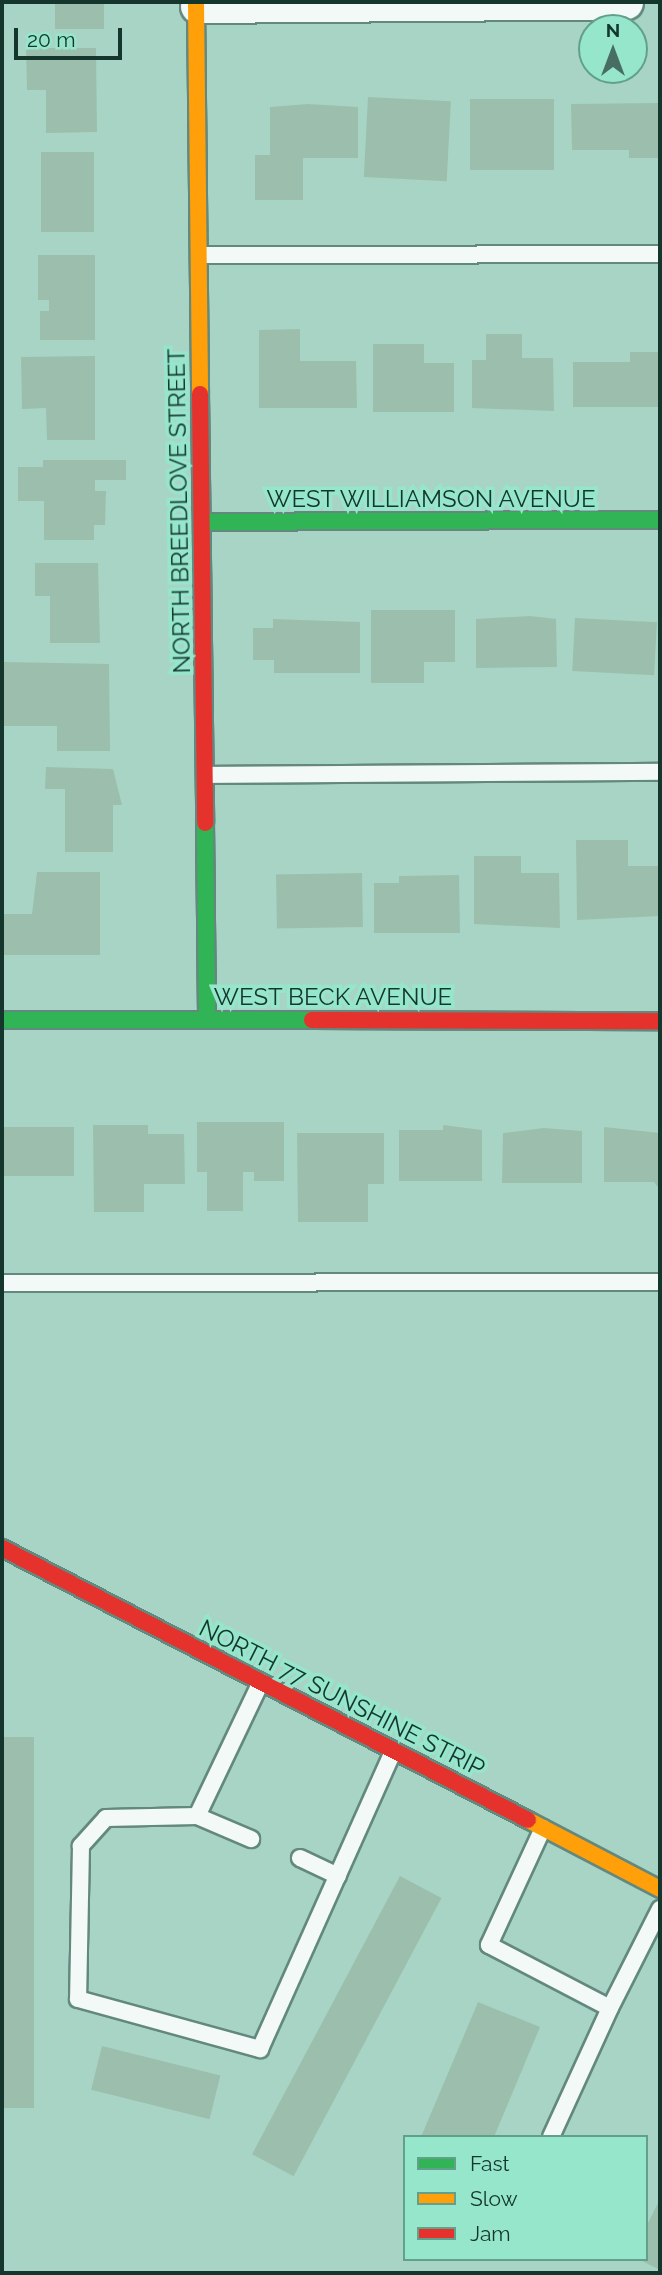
<!DOCTYPE html>
<style>
body{margin:0}
#map{position:relative;width:662px;height:2275px;overflow:hidden;background:#a8d4c6;font-family:Raleway,sans-serif}
div>[style]{position:absolute}
.building>*{inset:0;background:#9bbfac;transform-origin:0 0}
.roads{filter:drop-shadow(2px 0 #63887e) drop-shadow(-2px 0 #63887e) drop-shadow(0 2px #63887e) drop-shadow(0 -2px #63887e)}
.lane>*{height:16px;margin:-8px;padding:0 8px;transform-origin:8px;border-radius:8px;background:#f2f9f6}
.street>*{height:33px;margin:-16.5px;padding:0 16.5px;transform-origin:16.5px;border-radius:16.5px;background:#f2f9f6}
.fast>*{height:16px;margin:-8px;padding:0 8px;transform-origin:8px;border-radius:8px;background:#30b455}
.slow>*{height:16px;margin:-8px;padding:0 8px;transform-origin:8px;border-radius:8px;background:#ff9f0a}
.jam>*{height:16px;margin:-8px;padding:0 8px;transform-origin:8px;border-radius:8px;background:#e5322d}
span{translate:-50% -50%;white-space:nowrap;text-align:center;line-height:1.15;-webkit-text-stroke:7px #96e6cc;paint-order:stroke}
.street-label{font-size:24px;color:#14362c}
.frame{position:absolute;inset:0;border:4px solid #14362c;pointer-events:none}
.legend{position:absolute;left:403px;top:2135px;width:245px;height:126px;box-sizing:border-box;background:#96e6cc;border:2px solid #62a08c;margin:0;padding:9px 12px;list-style:none;font-size:21px;color:#14362c}
.legend li{display:flex;align-items:center;gap:14px;height:35px}
.legend b{width:35px;border:2px solid #62a08c}
.north{position:absolute;left:578px;top:14px;width:70px;height:70px;box-sizing:border-box;background:#96e6cc;border:2px solid #62a08c;border-radius:50%;rotate:0deg;font-size:19px;font-weight:700;line-height:28px;text-align:center;color:#14362c}
.north::after{content:'';display:block;margin:auto;width:24px;height:32px;background:#486d62;clip-path:polygon(50% 0,100% 100%,50% 72%,0 100%)}
.scale{position:absolute;left:14px;top:28px;width:108px;height:32px;box-sizing:border-box;border:4px solid #14362c;border-top:0;padding-left:9px;font-size:21px;line-height:24px;white-space:nowrap;color:#14362c;-webkit-text-stroke:5px #96e6cc;paint-order:stroke}
</style>
<div id="map">
<div class="building">
<i style="left:55px;top:2px;width:49px;height:27px"></i>
<i style="clip-path:polygon(26px 48px,96px 48px,97px 132px,46px 133px,46px 90px,27px 90px)"></i>
<i style="left:368px;top:97px;width:83px;height:80px;rotate:3deg"></i>
<i style="left:470px;top:99px;width:84px;height:71px"></i>
<i style="clip-path:polygon(660px 103px,660px 158px,629px 158px,629px 150px,572px 150px,571px 104px)"></i>
<i style="clip-path:polygon(308px 104px,358px 107px,358px 158px,303px 158px,303px 200px,255px 200px,255px 155px,270px 155px,270px 107px)"></i>
<i style="left:41px;top:152px;width:53px;height:80px"></i>
<i style="clip-path:polygon(38px 255px,95px 255px,95px 340px,40px 340px,40px 311px,49px 311px,49px 300px,38px 300px)"></i>
<i style="clip-path:polygon(300px 329px,300px 361px,356px 361px,357px 408px,259px 408px,259px 330px)"></i>
<i style="clip-path:polygon(486px 334px,522px 334px,522px 358px,553px 358px,554px 411px,472px 408px,472px 360px,486px 360px)"></i>
<i style="clip-path:polygon(373px 344px,424px 344px,424px 363px,454px 363px,454px 412px,373px 412px)"></i>
<i style="clip-path:polygon(630px 352px,660px 352px,660px 407px,573px 407px,573px 362px,630px 362px)"></i>
<i style="clip-path:polygon(95px 356px,95px 440px,47px 440px,46px 408px,22px 409px,21px 357px)"></i>
<i style="clip-path:polygon(43px 460px,126px 460px,126px 480px,95px 480px,95px 491px,106px 491px,105px 525px,94px 525px,94px 540px,44px 540px,44px 501px,18px 501px,18px 467px,43px 467px)"></i>
<i style="clip-path:polygon(35px 563px,98px 563px,100px 643px,50px 643px,50px 596px,35px 596px)"></i>
<i style="clip-path:polygon(371px 610px,455px 610px,455px 662px,424px 662px,424px 683px,371px 683px)"></i>
<i style="clip-path:polygon(530px 616px,556px 619px,557px 667px,476px 668px,476px 619px)"></i>
<i style="left:575px;top:618px;width:82px;height:53px;rotate:3deg"></i>
<i style="clip-path:polygon(273px 619px,360px 622px,360px 673px,274px 673px,274px 660px,253px 660px,253px 628px,273px 628px)"></i>
<i style="clip-path:polygon(4px 662px,109px 664px,110px 751px,57px 751px,57px 726px,4px 726px)"></i>
<i style="clip-path:polygon(46px 767px,113px 769px,122px 805px,113px 805px,113px 852px,65px 852px,65px 789px,45px 789px)"></i>
<i style="clip-path:polygon(576px 840px,628px 840px,628px 866px,660px 866px,660px 916px,577px 920px)"></i>
<i style="clip-path:polygon(474px 856px,521px 856px,521px 873px,559px 873px,560px 928px,474px 924px)"></i>
<i style="clip-path:polygon(37px 872px,100px 872px,100px 955px,2px 955px,2px 914px,32px 914px)"></i>
<i style="left:362px;top:873px;width:54px;height:86px;rotate:89deg"></i>
<i style="clip-path:polygon(459px 875px,460px 933px,374px 933px,374px 883px,399px 883px,399px 876px)"></i>
<i style="clip-path:polygon(197px 1122px,284px 1122px,284px 1181px,254px 1181px,254px 1172px,243px 1172px,243px 1211px,207px 1211px,207px 1172px,197px 1172px)"></i>
<i style="clip-path:polygon(93px 1125px,148px 1125px,148px 1134px,184px 1134px,185px 1184px,144px 1184px,144px 1212px,94px 1212px)"></i>
<i style="clip-path:polygon(443px 1125px,482px 1130px,482px 1181px,399px 1181px,399px 1130px,443px 1130px)"></i>
<i style="left:74px;top:1127px;width:49px;height:72px;rotate:90deg"></i>
<i style="clip-path:polygon(604px 1127px,660px 1133px,660px 1190px,654px 1182px,604px 1182px)"></i>
<i style="clip-path:polygon(544px 1128px,582px 1131px,582px 1183px,502px 1183px,503px 1133px)"></i>
<i style="clip-path:polygon(297px 1133px,384px 1133px,384px 1184px,368px 1184px,368px 1222px,298px 1222px)"></i>
<i style="left:2px;top:1737px;width:32px;height:371px"></i>
<i style="left:400px;top:1876px;width:47px;height:315px;rotate:28deg"></i>
<i style="clip-path:polygon(478px 2002px,540px 2027px,494px 2137px,421px 2137px)"></i>
<i style="left:102px;top:2046px;width:122px;height:45px;rotate:14deg"></i>
<i style="clip-path:polygon(660px 2199px,660px 2270px,638px 2259px,646px 2259px,646px 2227px)"></i>
</div>
<div class="roads">
<div class="lane">
<i style="left:199px;top:255px;width:461px;rotate:-0.1deg"></i>
<i style="left:205px;top:775px;width:455px;rotate:-0.4deg"></i>
<i style="left:2px;top:1283px;width:658px;rotate:-0.09deg"></i>
<i style="left:261px;top:1682px;width:148px;rotate:115.5deg"></i>
<i style="left:197px;top:1816px;width:91px;rotate:178.7deg"></i>
<i style="left:106px;top:1818px;width:38px;rotate:132deg"></i>
<i style="left:81px;top:1846px;width:153px;rotate:91.1deg"></i>
<i style="left:78px;top:1999px;width:189px;rotate:15.4deg"></i>
<i style="left:260px;top:2049px;width:326px;rotate:-65.9deg"></i>
<i style="left:197px;top:1816px;width:59px;rotate:23.1deg"></i>
<i style="left:543px;top:1828px;width:129px;rotate:114.8deg"></i>
<i style="left:489px;top:1945px;width:136px;rotate:27.5deg"></i>
<i style="left:610px;top:2008px;width:142px;rotate:114.6deg"></i>
<i style="left:300px;top:1858px;width:42px;rotate:25.3deg"></i>
<i style="left:610px;top:2008px;width:111px;rotate:-63.2deg"></i>
</div>
<div class="street">
<i style="left:197px;top:6px;width:429px;rotate:-0.5deg"></i>
</div>
<div class="fast">
<i style="left:202px;top:522px;width:458px;rotate:-0.3deg"></i>
<i style="left:205px;top:823px;width:197px;rotate:89.4deg"></i>
<i style="left:6px;top:1020px;width:306px"></i>
</div>
<div class="slow">
<i style="left:196px;top:2px;width:392px;rotate:89.4deg"></i>
<i style="left:528px;top:1820px;width:149px;rotate:27.6deg"></i>
</div>
<div class="jam">
<i style="left:200px;top:394px;width:429px;rotate:89.3deg"></i>
<i style="left:312px;top:1020px;width:348px;rotate:0.2deg"></i>
<i style="left:2px;top:1548px;width:592px;rotate:27.34deg"></i>
</div>
</div>
<div class="street-label">
<span style="left:431px;top:499px">WEST WILLIAMSON AVENUE</span>
<span style="left:179px;top:511px;rotate:-91deg">NORTH BREEDLOVE STREET</span>
<span style="left:333px;top:997px">WEST BECK AVENUE</span>
<span style="left:342px;top:1698px;rotate:27deg">NORTH 77 SUNSHINE STRIP</span>
</div>
<div class="frame"></div>
<ul class="legend">
<li><b style="height:9px;background:#30b455"></b>Fast</li>
<li><b style="height:9px;background:#ff9f0a"></b>Slow</li>
<li><b style="height:9px;background:#e5322d"></b>Jam</li>
</ul>
<div class="north">N</div>
<div class="scale">20 m</div>
</div>
